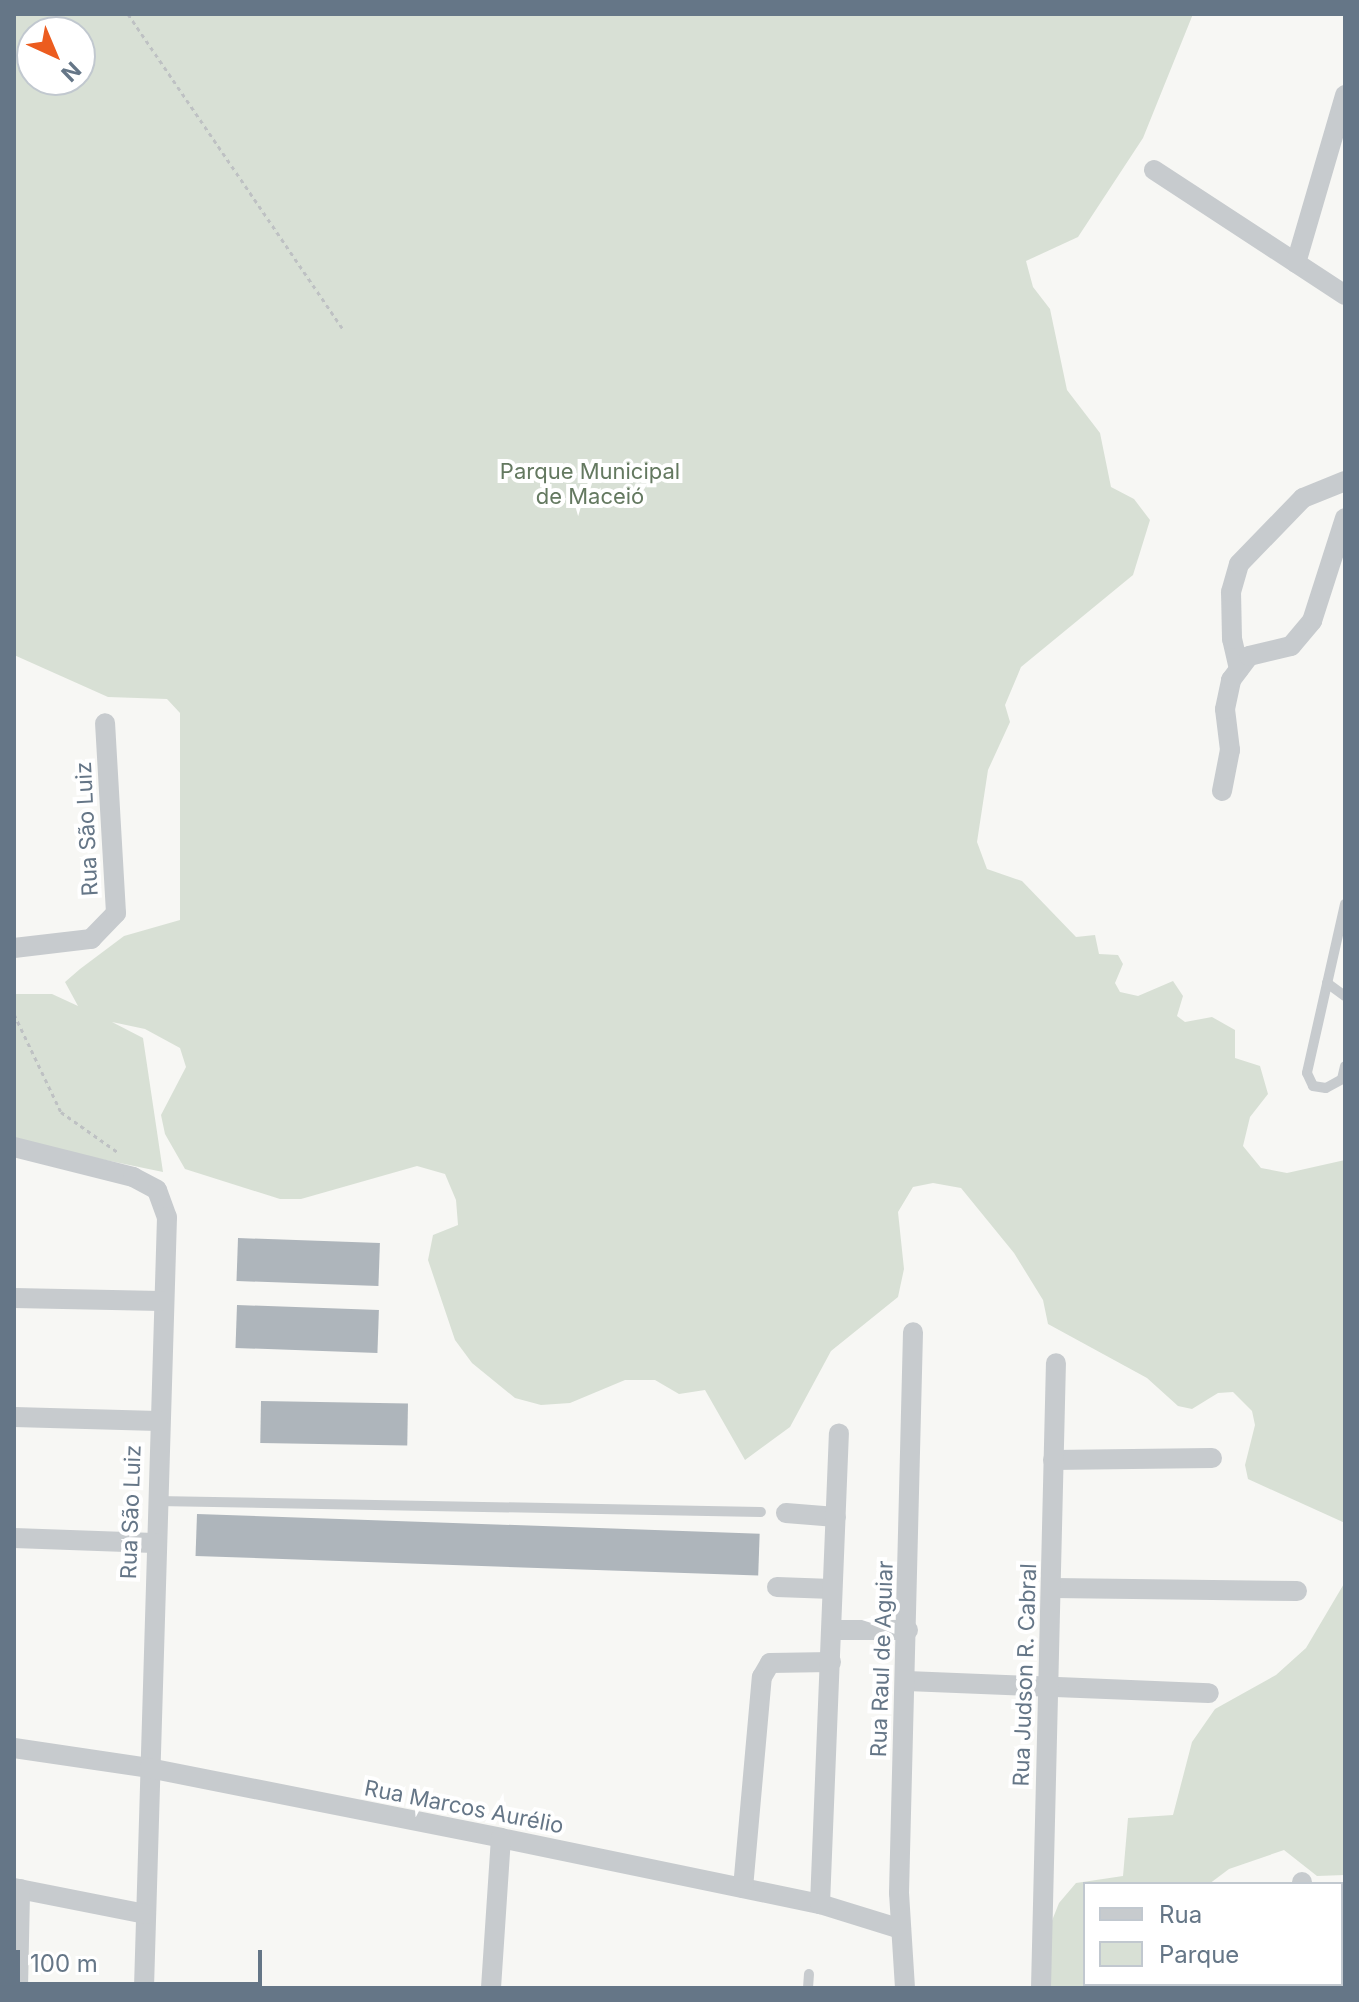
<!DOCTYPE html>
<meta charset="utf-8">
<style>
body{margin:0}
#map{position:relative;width:1359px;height:2002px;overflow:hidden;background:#f7f7f4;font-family:Inter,sans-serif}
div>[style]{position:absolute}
.green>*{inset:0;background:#d8e0d5}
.building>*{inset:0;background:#aeb5bb;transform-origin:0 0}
.path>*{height:3px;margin-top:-1.5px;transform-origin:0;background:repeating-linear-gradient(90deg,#bec1c3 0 4px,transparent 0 8px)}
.lane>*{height:10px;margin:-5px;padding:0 5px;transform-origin:5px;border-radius:5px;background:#c7cbce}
.street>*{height:20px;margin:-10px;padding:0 10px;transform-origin:10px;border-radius:10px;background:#c7cbce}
span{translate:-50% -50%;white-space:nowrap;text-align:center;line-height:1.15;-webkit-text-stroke:8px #fff;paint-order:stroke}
.park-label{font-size:22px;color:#647960}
.street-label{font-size:22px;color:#657687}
.frame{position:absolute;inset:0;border:16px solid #657687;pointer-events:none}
.legend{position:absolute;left:1083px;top:1882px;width:260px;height:104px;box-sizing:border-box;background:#fff;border:2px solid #c1c8cf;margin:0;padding:10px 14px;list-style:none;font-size:24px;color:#657687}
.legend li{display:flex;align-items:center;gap:16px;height:40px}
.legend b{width:40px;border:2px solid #c1c8cf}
.north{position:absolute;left:16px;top:16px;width:80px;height:80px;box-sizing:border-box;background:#fff;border:2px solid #c1c8cf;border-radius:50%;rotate:136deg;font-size:22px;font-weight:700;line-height:32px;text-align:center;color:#657687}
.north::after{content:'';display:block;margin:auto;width:28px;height:36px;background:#ec5c1f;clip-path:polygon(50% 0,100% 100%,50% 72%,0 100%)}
.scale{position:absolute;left:16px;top:1950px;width:246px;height:36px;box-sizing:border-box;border:4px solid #657687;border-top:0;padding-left:10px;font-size:24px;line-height:28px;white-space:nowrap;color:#657687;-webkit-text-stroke:6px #fff;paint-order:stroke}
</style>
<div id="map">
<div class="green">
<i style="clip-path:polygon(evenodd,14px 14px,1193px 14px,1143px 138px,1078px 237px,1026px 261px,1033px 287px,1050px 309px,1067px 390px,1100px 433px,1111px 487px,1134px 499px,1150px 520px,1133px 575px,1021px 667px,1005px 705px,1010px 722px,988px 770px,977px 842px,987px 869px,1022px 881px,1076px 937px,1095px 935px,1099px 954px,1118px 955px,1123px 964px,1115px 983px,1120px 992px,1138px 996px,1173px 981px,1183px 996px,1177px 1016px,1185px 1022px,1212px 1017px,1235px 1030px,1235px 1058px,1260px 1066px,1268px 1094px,1250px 1117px,1243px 1146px,1261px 1168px,1287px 1173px,1345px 1160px,1345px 1523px,1248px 1479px,1245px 1465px,1255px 1425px,1252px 1411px,1233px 1392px,1218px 1393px,1192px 1409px,1178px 1406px,1147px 1378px,1048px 1324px,1043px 1300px,1014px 1253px,961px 1188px,933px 1183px,913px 1187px,898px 1212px,904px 1269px,898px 1297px,831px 1351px,790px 1427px,745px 1460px,705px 1390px,679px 1394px,655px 1380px,625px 1380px,570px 1403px,541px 1405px,515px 1398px,472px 1363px,455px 1340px,428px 1260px,433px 1235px,458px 1225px,456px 1200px,445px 1174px,417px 1166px,301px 1199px,280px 1199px,185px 1169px,165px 1134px,161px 1115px,186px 1067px,180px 1048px,145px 1029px,112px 1022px,143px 1038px,163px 1172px,14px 1141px,14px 994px,52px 994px,78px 1006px,65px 982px,80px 969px,124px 936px,180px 920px,180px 713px,167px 699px,108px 697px,14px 655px,14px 14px,32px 32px,80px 32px,80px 80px,32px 80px,32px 32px)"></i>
<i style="clip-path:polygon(1345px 1582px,1345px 1875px,1317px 1876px,1284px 1850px,1229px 1869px,1209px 1884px,1085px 1884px,1085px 1984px,1122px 1988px,1044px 1988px,1049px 1928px,1059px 1903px,1076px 1883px,1123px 1876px,1128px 1818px,1173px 1815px,1192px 1742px,1215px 1709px,1276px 1675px,1306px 1648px)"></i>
</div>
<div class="building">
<i style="left:238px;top:1238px;width:142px;height:43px;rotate:2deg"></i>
<i style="left:237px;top:1305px;width:142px;height:43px;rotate:2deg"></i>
<i style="left:261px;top:1401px;width:147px;height:42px;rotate:1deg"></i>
<i style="left:197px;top:1514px;width:563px;height:42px;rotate:2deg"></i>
</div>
<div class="path">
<i style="left:128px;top:14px;width:381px;rotate:55.7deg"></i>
<i style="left:14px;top:1014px;width:109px;rotate:64.4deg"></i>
<i style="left:61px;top:1112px;width:71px;rotate:35.3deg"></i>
</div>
<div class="lane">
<i style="left:1345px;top:904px;width:173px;rotate:102.7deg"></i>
<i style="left:1307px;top:1073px;width:14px;rotate:65deg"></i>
<i style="left:1313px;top:1086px;width:13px;rotate:9deg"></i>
<i style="left:1326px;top:1088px;width:18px;rotate:-29deg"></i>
<i style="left:1342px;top:1079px;width:13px;rotate:-77deg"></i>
<i style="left:1327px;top:983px;width:22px;rotate:36deg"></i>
<i style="left:157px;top:1501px;width:604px;rotate:1.04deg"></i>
<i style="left:808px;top:1988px;width:14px;rotate:-86deg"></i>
</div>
<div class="street">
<i style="left:1154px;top:170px;width:228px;rotate:33.2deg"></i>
<i style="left:1296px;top:263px;width:175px;rotate:-73.7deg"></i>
<i style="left:1239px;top:669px;width:31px;rotate:-103deg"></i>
<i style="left:1232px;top:639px;width:47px;rotate:-91.2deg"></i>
<i style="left:1231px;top:592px;width:29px;rotate:-74deg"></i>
<i style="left:1239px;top:564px;width:92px;rotate:-45.9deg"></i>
<i style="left:1303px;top:498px;width:45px;rotate:-22deg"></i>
<i style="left:1222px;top:791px;width:42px;rotate:-79deg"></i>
<i style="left:1230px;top:750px;width:41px;rotate:-97deg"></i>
<i style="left:1225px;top:709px;width:30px;rotate:-78deg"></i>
<i style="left:1231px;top:680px;width:30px;rotate:-53deg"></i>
<i style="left:1249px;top:656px;width:43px;rotate:-13.4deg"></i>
<i style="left:1291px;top:646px;width:33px;rotate:-50deg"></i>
<i style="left:1312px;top:621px;width:108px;rotate:-72.2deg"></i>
<i style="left:14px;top:948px;width:78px;rotate:-6.7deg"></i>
<i style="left:91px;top:939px;width:36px;rotate:-46deg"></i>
<i style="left:116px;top:913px;width:190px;rotate:-93.3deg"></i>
<i style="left:14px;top:1147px;width:123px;rotate:14.1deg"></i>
<i style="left:133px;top:1177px;width:27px;rotate:28deg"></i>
<i style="left:157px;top:1190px;width:29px;rotate:70deg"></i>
<i style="left:167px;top:1217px;width:771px;rotate:91.71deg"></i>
<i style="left:14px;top:1298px;width:147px;rotate:1.2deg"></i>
<i style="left:14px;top:1417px;width:144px;rotate:1.6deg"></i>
<i style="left:1053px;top:1460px;width:159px;rotate:-0.7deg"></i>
<i style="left:786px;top:1513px;width:50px;rotate:4.6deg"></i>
<i style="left:14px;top:1538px;width:140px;rotate:2deg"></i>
<i style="left:777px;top:1587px;width:55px;rotate:2.1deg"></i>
<i style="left:1053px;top:1588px;width:244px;rotate:0.7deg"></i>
<i style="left:834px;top:1630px;width:74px"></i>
<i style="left:907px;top:1681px;width:302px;rotate:2.3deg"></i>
<i style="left:14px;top:1748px;width:136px;rotate:8.4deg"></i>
<i style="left:149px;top:1768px;width:359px;rotate:11.2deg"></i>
<i style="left:501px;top:1838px;width:326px;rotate:11.7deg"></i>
<i style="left:820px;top:1904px;width:85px;rotate:17.2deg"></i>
<i style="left:1302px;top:1884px;width:2px;rotate:-90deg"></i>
<i style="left:14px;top:1888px;width:134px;rotate:11.2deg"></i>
<i style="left:743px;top:1888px;width:212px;rotate:-84.9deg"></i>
<i style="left:762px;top:1677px;width:16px;rotate:-60deg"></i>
<i style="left:770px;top:1663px;width:61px;rotate:-0.9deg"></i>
<i style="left:820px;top:1904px;width:471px;rotate:-87.7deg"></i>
<i style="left:18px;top:1988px;width:99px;rotate:-88.8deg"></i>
<i style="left:491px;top:1988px;width:150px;rotate:-86.2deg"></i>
<i style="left:905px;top:1988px;width:95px;rotate:-93.6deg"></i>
<i style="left:899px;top:1893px;width:561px;rotate:-88.57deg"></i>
<i style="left:1041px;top:1988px;width:625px;rotate:-88.63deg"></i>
<i style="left:1171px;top:1988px;width:4px;rotate:-90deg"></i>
<i style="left:1300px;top:1988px;width:4px;rotate:-90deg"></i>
</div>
<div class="park-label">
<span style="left:590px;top:484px">Parque Municipal<br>de Maceió</span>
</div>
<div class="street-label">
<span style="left:87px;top:829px;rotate:-93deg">Rua São Luiz</span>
<span style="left:131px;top:1512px;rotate:-88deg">Rua São Luiz</span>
<span style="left:882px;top:1659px;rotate:-88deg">Rua Raul de Aguiar</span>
<span style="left:1025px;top:1675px;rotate:-88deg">Rua Judson R. Cabral</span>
<span style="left:464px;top:1807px;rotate:11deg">Rua Marcos Aurélio</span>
</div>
<div class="frame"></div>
<ul class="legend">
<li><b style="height:10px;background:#c7cbce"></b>Rua</li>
<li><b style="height:22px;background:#d8e0d5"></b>Parque</li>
</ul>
<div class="north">N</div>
<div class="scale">100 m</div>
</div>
